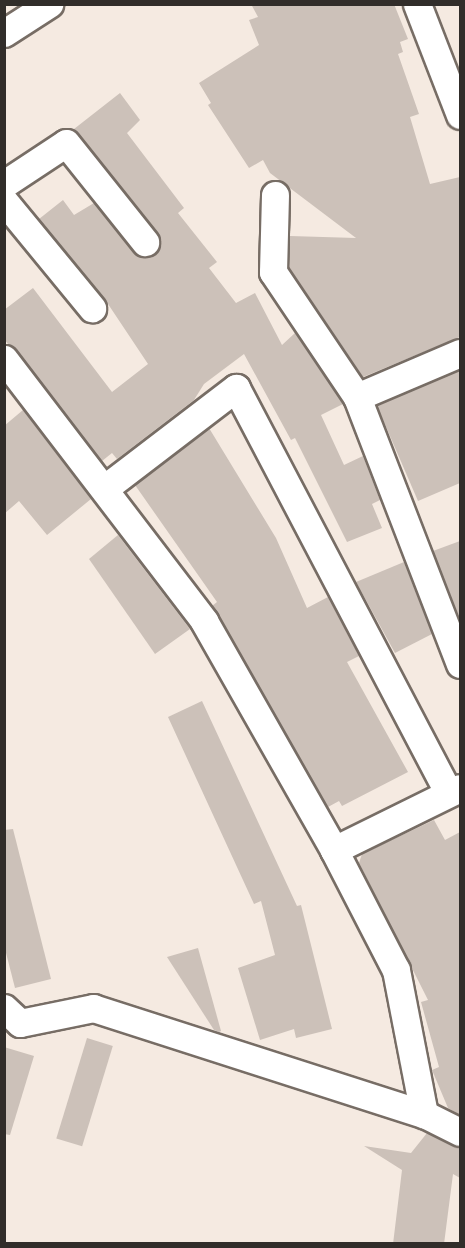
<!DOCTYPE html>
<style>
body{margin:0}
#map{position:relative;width:465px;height:1248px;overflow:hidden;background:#f5eae1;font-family:Arial,sans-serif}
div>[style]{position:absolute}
.building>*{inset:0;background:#ccc1b9;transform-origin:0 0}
.roads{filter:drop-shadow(2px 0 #776d65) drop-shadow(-2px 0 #776d65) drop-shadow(0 2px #776d65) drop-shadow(0 -2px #776d65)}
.street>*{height:27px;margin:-13.5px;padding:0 13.5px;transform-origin:13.5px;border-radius:13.5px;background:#fff}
span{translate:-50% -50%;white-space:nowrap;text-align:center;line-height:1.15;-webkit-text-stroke:4.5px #fff8f3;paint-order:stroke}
.frame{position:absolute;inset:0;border:6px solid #312d2a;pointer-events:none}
</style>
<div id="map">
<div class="building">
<i style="clip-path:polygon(251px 4px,394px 4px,408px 39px,400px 42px,403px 52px,398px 54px,419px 114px,410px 117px,430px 184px,460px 177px,460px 337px,363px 377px,289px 267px,290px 236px,356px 238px,270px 173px,263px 160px,249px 168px,208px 105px,211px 103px,199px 83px,259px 45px,249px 20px,258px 17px)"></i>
<i style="clip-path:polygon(120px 93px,140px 120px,127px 133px,184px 208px,178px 213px,217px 262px,209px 268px,236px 303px,255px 293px,282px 345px,295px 333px,343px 404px,321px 415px,344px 465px,363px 456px,380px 500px,372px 504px,382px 528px,347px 542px,295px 438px,291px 440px,244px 354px,204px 384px,194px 400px,117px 459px,112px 453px,102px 461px,4px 339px,4px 310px,33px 288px,112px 392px,148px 364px,104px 298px,39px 219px,63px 200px,74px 215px,94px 203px,139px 256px,148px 257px,159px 248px,157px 232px,74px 129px)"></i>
<i style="clip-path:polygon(460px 370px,460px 483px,418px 501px,377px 406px)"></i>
<i style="clip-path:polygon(23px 410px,91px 499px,47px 535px,19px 501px,4px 514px,4px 426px)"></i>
<i style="clip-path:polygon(209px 428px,276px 538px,307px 608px,328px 597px,359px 656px,347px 662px,408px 772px,342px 806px,339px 801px,328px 807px,212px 606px,217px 602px,135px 485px)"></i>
<i style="clip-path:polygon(118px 535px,190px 629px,155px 654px,89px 559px)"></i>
<i style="clip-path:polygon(460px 541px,460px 619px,433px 551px)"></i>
<i style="clip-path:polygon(404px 562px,432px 634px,395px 653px,356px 582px)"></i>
<i style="clip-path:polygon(202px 701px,297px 906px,301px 905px,332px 1029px,296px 1038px,294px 1029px,260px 1040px,238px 968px,275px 955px,261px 901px,254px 904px,168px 717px)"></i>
<i style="clip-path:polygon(434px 820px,445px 840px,460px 832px,460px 1115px,448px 1108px,432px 1070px,439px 1067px,421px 1002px,428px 1000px,359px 863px,362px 854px)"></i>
<i style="clip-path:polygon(13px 829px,51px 979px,15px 988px,4px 945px,4px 830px)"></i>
<i style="clip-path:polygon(198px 948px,221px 1031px,219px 1032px,214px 1030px,167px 957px)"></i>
<i style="left:87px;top:1038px;width:27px;height:105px;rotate:17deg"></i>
<i style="clip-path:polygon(4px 1047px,34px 1056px,10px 1135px,4px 1134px)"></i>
<i style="clip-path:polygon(427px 1133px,460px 1149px,460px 1178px,453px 1174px,444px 1244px,393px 1244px,402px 1170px,364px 1146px,411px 1153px)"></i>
</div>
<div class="roads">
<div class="street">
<i style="left:417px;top:4px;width:119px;rotate:68.8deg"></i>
<i style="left:4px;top:33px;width:54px;rotate:-32.8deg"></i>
<i style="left:4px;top:184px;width:74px;rotate:-33.5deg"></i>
<i style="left:66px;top:143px;width:127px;rotate:51.4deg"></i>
<i style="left:275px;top:195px;width:77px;rotate:91.5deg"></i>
<i style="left:273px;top:272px;width:151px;rotate:56.1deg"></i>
<i style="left:4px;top:201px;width:139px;rotate:50.6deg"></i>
<i style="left:460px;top:353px;width:112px;rotate:156.9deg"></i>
<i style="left:357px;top:397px;width:286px;rotate:68.9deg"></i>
<i style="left:4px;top:359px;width:330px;rotate:52.6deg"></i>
<i style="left:204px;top:621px;width:263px;rotate:60.4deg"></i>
<i style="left:334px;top:850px;width:135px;rotate:62.7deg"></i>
<i style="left:396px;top:970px;width:147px;rotate:79deg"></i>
<i style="left:105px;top:488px;width:165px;rotate:-37.4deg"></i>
<i style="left:236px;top:388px;width:456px;rotate:62.3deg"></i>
<i style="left:334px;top:850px;width:140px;rotate:-26.2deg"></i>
<i style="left:4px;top:1008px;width:22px;rotate:43deg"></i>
<i style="left:20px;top:1023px;width:75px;rotate:-11.6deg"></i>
<i style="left:93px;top:1008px;width:348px;rotate:17.8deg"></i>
<i style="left:424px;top:1114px;width:40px;rotate:26.6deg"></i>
</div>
</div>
<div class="frame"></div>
</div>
